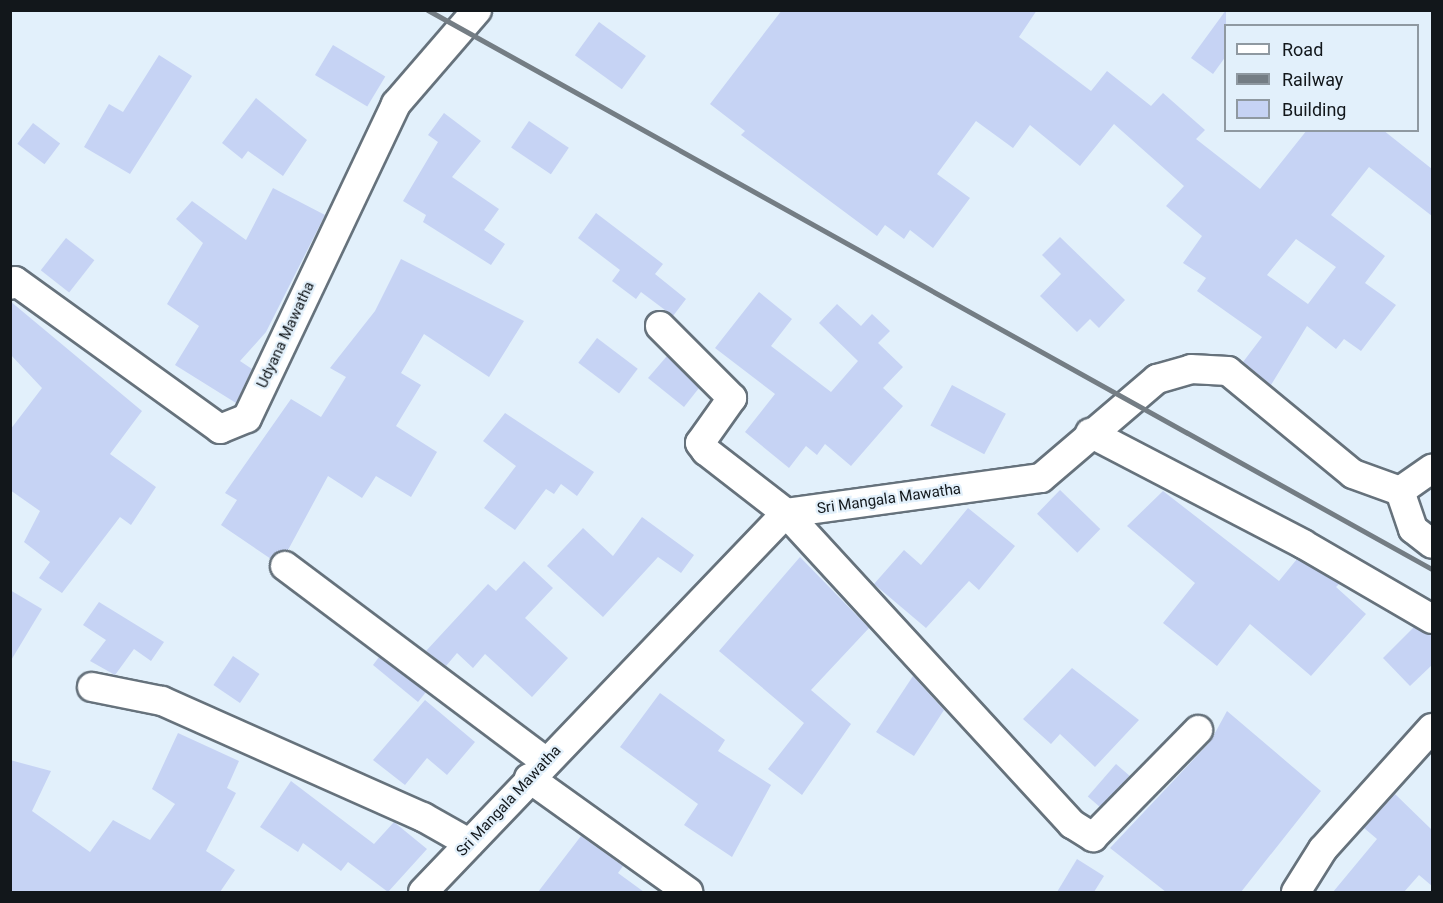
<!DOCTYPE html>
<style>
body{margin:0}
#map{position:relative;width:1443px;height:903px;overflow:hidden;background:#e2f0fb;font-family:Roboto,sans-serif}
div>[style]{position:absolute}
.building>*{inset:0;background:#c6d3f4;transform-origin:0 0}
.roads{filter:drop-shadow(2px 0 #66727c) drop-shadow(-2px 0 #66727c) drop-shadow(0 2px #66727c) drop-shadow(0 -2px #66727c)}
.street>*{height:28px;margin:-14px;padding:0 14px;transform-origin:14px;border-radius:14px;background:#fff}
.rail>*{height:4.5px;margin:-2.25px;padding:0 2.25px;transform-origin:2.25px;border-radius:2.25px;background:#747d84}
span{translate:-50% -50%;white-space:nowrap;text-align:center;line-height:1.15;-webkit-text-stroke:4.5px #e2f0fb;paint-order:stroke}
.street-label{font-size:15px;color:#12171b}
.frame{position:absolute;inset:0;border:12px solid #12171b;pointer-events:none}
.legend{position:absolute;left:1224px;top:24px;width:195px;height:108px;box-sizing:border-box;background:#e2f0fb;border:2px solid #8f99a1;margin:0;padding:8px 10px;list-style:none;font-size:18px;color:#12171b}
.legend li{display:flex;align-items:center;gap:12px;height:30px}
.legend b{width:30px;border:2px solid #8f99a1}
</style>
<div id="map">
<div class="building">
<i style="clip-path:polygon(evenodd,782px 10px,1037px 10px,1019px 37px,1091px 91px,1107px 71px,1151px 106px,1163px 93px,1205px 130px,1196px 139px,1260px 189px,1307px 130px,1383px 130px,1432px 169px,1432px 216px,1369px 167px,1331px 215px,1385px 256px,1365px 283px,1396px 305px,1361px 351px,1344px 339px,1336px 349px,1307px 326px,1271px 385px,1243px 362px,1262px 337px,1197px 291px,1206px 278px,1183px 263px,1202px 236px,1166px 206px,1184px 186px,1114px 124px,1080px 166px,1030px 125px,1013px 148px,976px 121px,937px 174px,970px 198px,933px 248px,910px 230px,904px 239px,885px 225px,877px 236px,741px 135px,745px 131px,710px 104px,782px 10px,1296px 239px,1336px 267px,1308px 304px,1267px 275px,1296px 239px)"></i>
<i style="clip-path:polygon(1226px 10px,1226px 56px,1213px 74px,1191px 58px)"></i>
<i style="left:599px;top:22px;width:58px;height:41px;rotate:36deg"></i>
<i style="left:333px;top:45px;width:61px;height:35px;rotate:31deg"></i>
<i style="clip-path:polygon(159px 55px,192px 76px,130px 174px,84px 147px,109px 104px,123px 112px)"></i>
<i style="clip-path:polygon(256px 98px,307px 140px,283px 176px,248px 151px,242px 159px,222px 143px)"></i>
<i style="clip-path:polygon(444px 113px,481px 141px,452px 177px,499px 209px,484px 230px,505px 244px,491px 265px,423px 222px,426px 215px,403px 201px,438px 142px,428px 135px)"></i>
<i style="left:529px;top:121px;width:48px;height:32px;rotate:34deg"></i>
<i style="left:33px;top:123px;width:34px;height:26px;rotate:37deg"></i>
<i style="clip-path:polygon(273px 188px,325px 215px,266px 332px,240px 361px,252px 369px,236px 403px,175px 365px,199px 326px,167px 304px,203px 243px,176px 219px,192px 201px,246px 240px)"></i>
<i style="clip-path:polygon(596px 213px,663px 264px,655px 274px,686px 299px,673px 316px,641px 292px,636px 299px,612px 281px,620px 270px,578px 238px)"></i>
<i style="clip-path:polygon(1060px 237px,1125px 300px,1099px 328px,1090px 319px,1077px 332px,1040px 296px,1061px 274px,1042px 255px)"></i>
<i style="left:66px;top:238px;width:36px;height:41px;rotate:38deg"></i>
<i style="clip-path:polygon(401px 259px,524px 321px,489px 377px,424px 334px,401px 373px,421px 385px,396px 426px,437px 452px,411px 497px,376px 476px,362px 498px,328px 476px,288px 550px,271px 559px,221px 525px,237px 500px,225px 493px,291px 399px,321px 417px,346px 377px,330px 368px,375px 311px)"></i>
<i style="clip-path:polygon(759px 292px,792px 319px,771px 346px,831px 392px,858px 361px,819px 323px,837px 304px,861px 326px,872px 314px,890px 331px,878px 343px,903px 367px,883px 388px,903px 406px,851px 466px,825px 444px,817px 455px,806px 446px,789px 468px,745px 432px,775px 394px,715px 348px)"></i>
<i style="clip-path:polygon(10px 301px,142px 411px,110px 454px,156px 487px,131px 525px,120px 517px,62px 593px,39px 578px,50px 562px,24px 542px,40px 511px,10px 490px,10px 430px,42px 388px,10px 354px)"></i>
<i style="left:597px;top:338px;width:51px;height:31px;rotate:37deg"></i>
<i style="clip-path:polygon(667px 356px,699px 388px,684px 407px,648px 378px)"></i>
<i style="left:952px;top:385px;width:61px;height:46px;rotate:28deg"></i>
<i style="clip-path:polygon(505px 413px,594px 472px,577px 496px,561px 484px,554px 494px,546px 489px,515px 530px,484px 508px,516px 466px,483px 441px)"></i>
<i style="left:1060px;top:490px;width:56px;height:33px;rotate:44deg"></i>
<i style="clip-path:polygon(1163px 491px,1279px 581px,1297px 559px,1339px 584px,1336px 587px,1366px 614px,1311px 676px,1250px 624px,1217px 666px,1163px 623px,1195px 583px,1127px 526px)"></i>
<i style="clip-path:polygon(968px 508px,1015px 546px,979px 590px,969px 581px,926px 628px,874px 584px,904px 550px,921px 565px)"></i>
<i style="clip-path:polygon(642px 517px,694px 555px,681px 573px,658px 557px,603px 617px,547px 566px,583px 528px,613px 556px)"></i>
<i style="clip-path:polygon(800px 557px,869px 628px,811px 690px,851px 724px,802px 795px,768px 769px,804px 723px,719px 651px)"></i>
<i style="clip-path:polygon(524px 561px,553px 588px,525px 618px,568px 658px,532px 697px,485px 654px,473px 668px,457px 653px,446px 666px,426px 651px,488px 584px,496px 591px)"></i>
<i style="clip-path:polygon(10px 590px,42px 609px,10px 662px)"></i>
<i style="clip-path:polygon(99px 602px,164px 642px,151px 661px,134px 649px,115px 675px,90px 661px,106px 640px,83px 625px)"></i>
<i style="clip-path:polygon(1414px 627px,1432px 635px,1432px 665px,1410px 686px,1383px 658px)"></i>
<i style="left:233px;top:656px;width:32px;height:35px;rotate:34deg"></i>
<i style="clip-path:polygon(379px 657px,426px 692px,418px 702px,373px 665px)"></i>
<i style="clip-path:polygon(1072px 668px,1139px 720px,1095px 767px,1060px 734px,1051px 744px,1023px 719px)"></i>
<i style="clip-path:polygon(913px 676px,944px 710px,914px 756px,876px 732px)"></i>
<i style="clip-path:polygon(660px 693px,725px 740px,718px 751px,771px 785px,732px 857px,684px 825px,698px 804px,620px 747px)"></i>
<i style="clip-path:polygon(425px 700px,475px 742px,447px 775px,427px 758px,405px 785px,373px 760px)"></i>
<i style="clip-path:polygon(1227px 711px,1321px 791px,1241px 892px,1166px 892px,1110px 848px,1210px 742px)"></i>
<i style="clip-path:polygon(178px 733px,239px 761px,227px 788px,236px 793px,206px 851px,235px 870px,220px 892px,10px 892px,10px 760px,51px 771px,32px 811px,90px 852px,113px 820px,150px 840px,175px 804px,152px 789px)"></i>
<i style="left:1116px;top:764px;width:18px;height:43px;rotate:41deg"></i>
<i style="clip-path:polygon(291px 781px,374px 844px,394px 822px,427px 849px,388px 892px,348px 862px,341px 871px,303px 843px,298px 852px,260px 827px)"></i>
<i style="clip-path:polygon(1395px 794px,1432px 830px,1432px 886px,1419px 875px,1404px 892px,1333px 892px,1377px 839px,1364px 828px)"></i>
<i style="clip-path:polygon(581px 836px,623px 866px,618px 873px,644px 892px,538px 892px)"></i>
<i style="clip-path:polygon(1077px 859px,1104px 876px,1094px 892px,1057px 892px)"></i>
</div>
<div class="roads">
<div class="street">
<i style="left:10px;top:285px;width:6px;rotate:-39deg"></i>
<i style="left:15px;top:281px;width:253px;rotate:35.8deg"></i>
<i style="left:220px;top:429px;width:29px;rotate:-22deg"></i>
<i style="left:247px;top:418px;width:348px;rotate:-64.6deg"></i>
<i style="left:396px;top:104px;width:124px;rotate:-49.2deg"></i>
<i style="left:660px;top:326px;width:102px;rotate:45deg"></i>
<i style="left:732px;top:398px;width:55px;rotate:125.4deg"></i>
<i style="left:700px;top:443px;width:10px;rotate:53deg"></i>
<i style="left:706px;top:451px;width:101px;rotate:37.8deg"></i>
<i style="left:786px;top:513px;width:423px;rotate:47.4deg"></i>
<i style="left:1072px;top:824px;width:25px;rotate:32deg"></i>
<i style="left:1093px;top:837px;width:150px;rotate:-45.5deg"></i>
<i style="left:1090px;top:433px;width:240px;rotate:27.5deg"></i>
<i style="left:1303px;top:544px;width:149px;rotate:30.2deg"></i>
<i style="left:1400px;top:491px;width:40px;rotate:71.1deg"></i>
<i style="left:1413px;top:529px;width:24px;rotate:38deg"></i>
<i style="left:285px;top:566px;width:325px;rotate:36.9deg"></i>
<i style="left:92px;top:687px;width:71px;rotate:11.3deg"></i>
<i style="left:162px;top:701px;width:286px;rotate:24deg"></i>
<i style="left:423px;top:817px;width:53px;rotate:29.5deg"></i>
<i style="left:529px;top:778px;width:196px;rotate:35.6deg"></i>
<i style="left:423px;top:892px;width:525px;rotate:-46.24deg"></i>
<i style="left:786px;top:513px;width:257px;rotate:-7.8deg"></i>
<i style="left:1041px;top:478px;width:153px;rotate:-40.5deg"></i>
<i style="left:1157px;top:379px;width:35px;rotate:-16deg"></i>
<i style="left:1191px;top:369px;width:37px;rotate:3deg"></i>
<i style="left:1228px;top:371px;width:162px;rotate:39.5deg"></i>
<i style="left:1353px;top:474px;width:50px;rotate:19.9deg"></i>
<i style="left:1400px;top:491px;width:39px;rotate:-35deg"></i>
<i style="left:1296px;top:892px;width:51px;rotate:-57.9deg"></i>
<i style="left:1323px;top:849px;width:163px;rotate:-48deg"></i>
</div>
</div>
<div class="rail">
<i style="left:428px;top:10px;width:1149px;rotate:29.11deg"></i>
</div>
<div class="street-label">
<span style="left:286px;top:335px;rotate:-65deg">Udyana Mawatha</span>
<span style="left:889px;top:499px;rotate:-8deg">Sri Mangala Mawatha</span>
<span style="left:509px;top:801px;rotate:-47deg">Sri Mangala Mawatha</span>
</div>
<div class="frame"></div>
<ul class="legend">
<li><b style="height:8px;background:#fff"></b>Road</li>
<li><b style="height:8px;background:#747d84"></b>Railway</li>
<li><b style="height:16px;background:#c6d3f4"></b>Building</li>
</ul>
</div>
